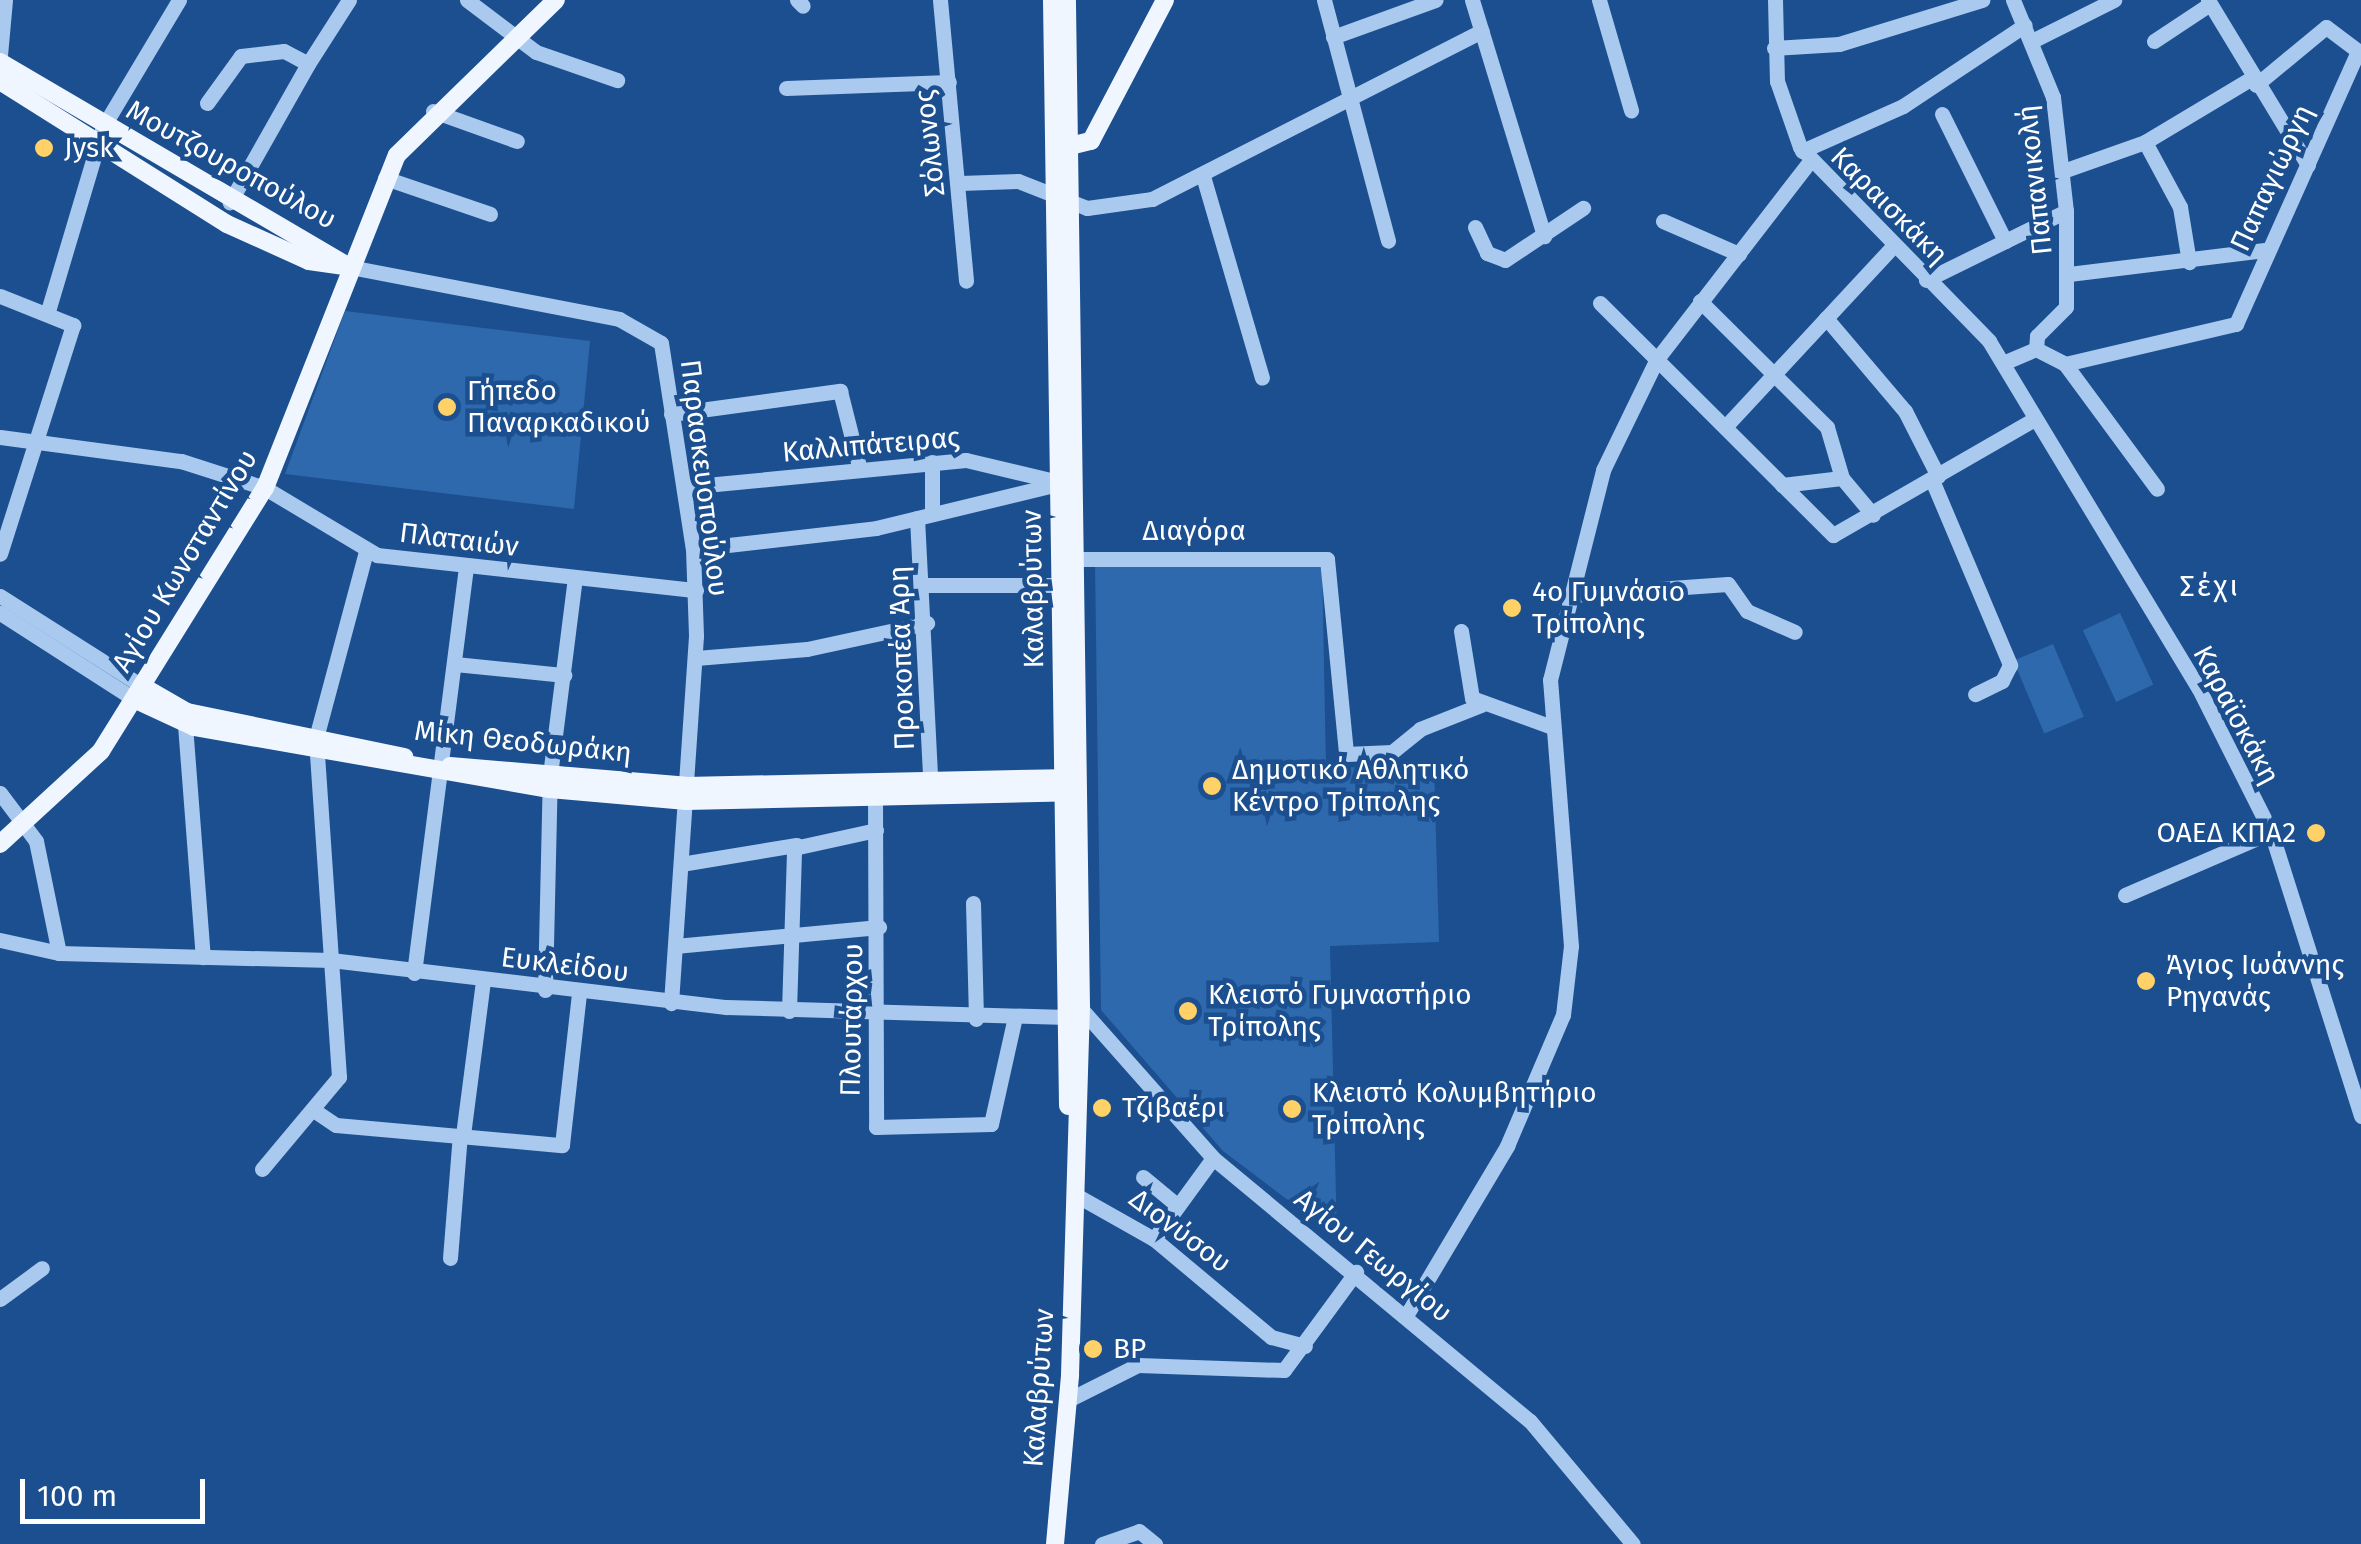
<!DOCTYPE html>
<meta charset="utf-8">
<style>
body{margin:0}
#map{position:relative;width:2361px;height:1544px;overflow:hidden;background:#1b4f8f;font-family:"Fira Sans",sans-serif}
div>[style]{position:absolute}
.green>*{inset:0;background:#2e69ad;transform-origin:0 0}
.minor>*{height:15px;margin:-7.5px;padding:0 7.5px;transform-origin:7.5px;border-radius:7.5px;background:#a9c9ee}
.major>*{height:18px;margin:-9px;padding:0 9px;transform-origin:9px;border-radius:9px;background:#f0f6ff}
.dots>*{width:28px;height:28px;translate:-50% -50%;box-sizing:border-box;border:5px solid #1b4f8f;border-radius:50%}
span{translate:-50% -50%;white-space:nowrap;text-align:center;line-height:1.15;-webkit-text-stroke:9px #1b4f8f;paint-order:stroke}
.street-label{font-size:28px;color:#fff}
.poi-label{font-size:28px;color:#fff}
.left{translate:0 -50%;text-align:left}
.right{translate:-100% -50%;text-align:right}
.neighbourhood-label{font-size:30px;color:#fff;letter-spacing:2.5px}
.scale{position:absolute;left:20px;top:1479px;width:185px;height:45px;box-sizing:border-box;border:5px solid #fff;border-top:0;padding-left:12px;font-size:30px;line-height:35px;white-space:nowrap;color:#fff;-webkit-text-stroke:8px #1b4f8f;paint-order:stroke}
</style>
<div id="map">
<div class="green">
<i style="clip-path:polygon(345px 311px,590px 341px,574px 509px,285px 474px)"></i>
<i style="clip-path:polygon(1322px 560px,1326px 768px,1434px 765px,1439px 942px,1330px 946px,1337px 1237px,1223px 1151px,1101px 1010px,1095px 563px)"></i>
<i style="left:2120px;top:613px;width:79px;height:41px;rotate:65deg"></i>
<i style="left:2053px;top:644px;width:79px;height:43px;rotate:67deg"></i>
</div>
<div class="minor">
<i style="left:467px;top:0;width:86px;rotate:37deg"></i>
<i style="left:536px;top:52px;width:86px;rotate:19.1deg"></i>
<i style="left:797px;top:0;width:8px;rotate:45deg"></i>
<i style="left:940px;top:0;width:282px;rotate:84.7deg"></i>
<i style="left:1324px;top:0;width:249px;rotate:75.1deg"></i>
<i style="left:1472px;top:0;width:247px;rotate:73deg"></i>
<i style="left:1599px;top:0;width:115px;rotate:73.8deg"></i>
<i style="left:1775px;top:0;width:81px;rotate:88.6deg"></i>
<i style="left:1777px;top:81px;width:70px;rotate:70.8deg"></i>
<i style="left:1800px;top:147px;width:271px;rotate:45.7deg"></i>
<i style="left:1989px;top:341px;width:406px;rotate:58.9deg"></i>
<i style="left:2199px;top:689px;width:160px;rotate:63.3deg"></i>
<i style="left:2271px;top:832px;width:298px;rotate:72.4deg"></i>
<i style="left:2013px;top:0;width:105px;rotate:67.6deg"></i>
<i style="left:2053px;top:97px;width:115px;rotate:83.5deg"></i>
<i style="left:2066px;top:211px;width:96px;rotate:90deg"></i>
<i style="left:2066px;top:307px;width:41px;rotate:135deg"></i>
<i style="left:2037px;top:336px;width:13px;rotate:94deg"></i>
<i style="left:2208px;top:0;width:193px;rotate:58.8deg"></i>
<i style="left:1333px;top:37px;width:109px;rotate:-19.9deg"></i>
<i style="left:2032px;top:41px;width:92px;rotate:-26.6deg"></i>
<i style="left:2154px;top:41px;width:67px;rotate:-33.5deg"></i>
<i style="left:1774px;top:48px;width:65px;rotate:-3.5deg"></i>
<i style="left:1839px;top:44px;width:150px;rotate:-17.1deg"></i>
<i style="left:0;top:55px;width:55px;rotate:-84.8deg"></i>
<i style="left:308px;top:64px;width:76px;rotate:-57.4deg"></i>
<i style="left:786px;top:88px;width:163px;rotate:-2.1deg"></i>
<i style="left:207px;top:103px;width:58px;rotate:-54.1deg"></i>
<i style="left:241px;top:56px;width:43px;rotate:-6.6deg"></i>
<i style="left:284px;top:51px;width:27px;rotate:28deg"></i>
<i style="left:308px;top:64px;width:159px;rotate:119.5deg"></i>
<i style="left:433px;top:111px;width:89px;rotate:19.7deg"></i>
<i style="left:1942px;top:114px;width:142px;rotate:63.6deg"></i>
<i style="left:2145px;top:142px;width:74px;rotate:61.7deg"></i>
<i style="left:2180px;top:207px;width:56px;rotate:80.7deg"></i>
<i style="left:1802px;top:151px;width:111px;rotate:-24deg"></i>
<i style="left:1903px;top:106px;width:146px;rotate:-33.6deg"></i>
<i style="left:2063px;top:171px;width:87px;rotate:-19.5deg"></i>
<i style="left:2145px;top:142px;width:125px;rotate:-30.9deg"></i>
<i style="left:1203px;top:176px;width:210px;rotate:73.7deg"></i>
<i style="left:385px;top:178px;width:111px;rotate:18.9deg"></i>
<i style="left:960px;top:183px;width:58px;rotate:-2deg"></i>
<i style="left:1018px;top:181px;width:74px;rotate:21.4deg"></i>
<i style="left:1087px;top:208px;width:66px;rotate:-7.9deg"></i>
<i style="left:1152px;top:199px;width:370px;rotate:-27deg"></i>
<i style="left:1663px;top:221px;width:83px;rotate:23.5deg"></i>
<i style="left:1475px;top:227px;width:29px;rotate:65deg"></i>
<i style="left:1487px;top:253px;width:19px;rotate:21deg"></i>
<i style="left:1505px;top:260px;width:94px;rotate:-33.7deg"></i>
<i style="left:350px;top:267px;width:274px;rotate:10.9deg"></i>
<i style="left:619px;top:319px;width:48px;rotate:29.7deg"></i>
<i style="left:661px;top:343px;width:208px;rotate:81.2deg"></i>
<i style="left:693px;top:549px;width:87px;rotate:88deg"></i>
<i style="left:696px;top:636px;width:368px;rotate:93.9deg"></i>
<i style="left:2069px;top:274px;width:197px;rotate:-7deg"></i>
<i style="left:1926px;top:280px;width:156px;rotate:-26.2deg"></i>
<i style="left:0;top:296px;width:79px;rotate:21.7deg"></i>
<i style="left:73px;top:325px;width:240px;rotate:107.7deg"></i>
<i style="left:1700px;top:301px;width:179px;rotate:44.8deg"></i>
<i style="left:1827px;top:427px;width:53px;rotate:73.6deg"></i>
<i style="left:1600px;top:303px;width:329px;rotate:44.9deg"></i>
<i style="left:1833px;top:535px;width:231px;rotate:-29.9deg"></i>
<i style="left:48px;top:311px;width:192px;rotate:-73.4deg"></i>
<i style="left:103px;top:127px;width:148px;rotate:-59.1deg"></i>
<i style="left:1826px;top:318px;width:122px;rotate:49.7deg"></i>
<i style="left:1905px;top:411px;width:73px;rotate:63.1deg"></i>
<i style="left:2036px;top:349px;width:33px;rotate:27deg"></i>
<i style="left:2065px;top:364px;width:155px;rotate:53.6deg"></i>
<i style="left:2003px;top:363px;width:36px;rotate:-23deg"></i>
<i style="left:2065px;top:364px;width:176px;rotate:-13.2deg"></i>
<i style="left:2236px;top:324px;width:299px;rotate:-65.9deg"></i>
<i style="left:2358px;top:51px;width:40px;rotate:-143deg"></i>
<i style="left:2326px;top:27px;width:91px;rotate:140.4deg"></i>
<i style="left:671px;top:414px;width:171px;rotate:-7.8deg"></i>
<i style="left:840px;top:391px;width:81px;rotate:75.8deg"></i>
<i style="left:1725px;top:427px;width:246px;rotate:-47.1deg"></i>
<i style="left:0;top:437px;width:183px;rotate:7.6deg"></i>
<i style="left:181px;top:461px;width:88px;rotate:17.8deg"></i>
<i style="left:265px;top:488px;width:131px;rotate:30.9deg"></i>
<i style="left:377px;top:555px;width:321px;rotate:6.3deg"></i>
<i style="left:932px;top:462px;width:52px;rotate:90deg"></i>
<i style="left:1932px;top:480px;width:201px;rotate:67.1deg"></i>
<i style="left:2010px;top:665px;width:18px;rotate:117deg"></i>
<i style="left:2002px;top:681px;width:30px;rotate:154deg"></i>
<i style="left:1782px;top:485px;width:60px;rotate:-6.7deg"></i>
<i style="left:1842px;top:478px;width:48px;rotate:50deg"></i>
<i style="left:685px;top:487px;width:282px;rotate:-5.5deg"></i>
<i style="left:966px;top:460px;width:91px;rotate:13.3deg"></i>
<i style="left:917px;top:518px;width:275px;rotate:87.1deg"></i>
<i style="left:693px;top:549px;width:184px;rotate:-6.5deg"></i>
<i style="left:876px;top:528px;width:201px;rotate:-13.6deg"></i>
<i style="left:1064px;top:559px;width:263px"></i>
<i style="left:1327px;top:559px;width:196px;rotate:84.4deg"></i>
<i style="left:1346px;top:754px;width:46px;rotate:-2.5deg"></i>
<i style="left:1392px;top:752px;width:36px;rotate:-39deg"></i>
<i style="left:1420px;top:729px;width:66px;rotate:-21.5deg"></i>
<i style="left:926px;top:585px;width:135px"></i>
<i style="left:1571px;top:595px;width:157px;rotate:-4deg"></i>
<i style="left:1728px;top:584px;width:33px;rotate:55deg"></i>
<i style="left:1747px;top:611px;width:52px;rotate:23.6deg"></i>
<i style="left:0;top:596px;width:168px;rotate:32.4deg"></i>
<i style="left:0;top:613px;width:159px;rotate:32.7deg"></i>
<i style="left:1461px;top:631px;width:68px;rotate:80.7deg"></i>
<i style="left:1472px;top:698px;width:85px;rotate:19.9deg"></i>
<i style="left:696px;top:658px;width:111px;rotate:-4.6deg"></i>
<i style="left:807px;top:649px;width:123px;rotate:-12.2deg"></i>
<i style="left:455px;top:664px;width:110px;rotate:5.8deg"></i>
<i style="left:185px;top:725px;width:233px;rotate:85.6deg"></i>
<i style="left:0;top:793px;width:60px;rotate:53.1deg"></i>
<i style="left:36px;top:841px;width:114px;rotate:78.4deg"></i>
<i style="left:875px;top:798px;width:329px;rotate:89.8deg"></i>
<i style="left:876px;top:1127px;width:115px;rotate:-1.5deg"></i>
<i style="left:991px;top:1124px;width:106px;rotate:-77.4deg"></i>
<i style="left:681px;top:864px;width:117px;rotate:-9.4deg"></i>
<i style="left:2125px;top:895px;width:159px;rotate:-23.3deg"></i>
<i style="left:973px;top:903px;width:116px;rotate:88.5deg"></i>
<i style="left:0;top:940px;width:60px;rotate:12.4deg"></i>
<i style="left:59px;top:953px;width:272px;rotate:1.5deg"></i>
<i style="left:331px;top:960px;width:398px;rotate:6.8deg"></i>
<i style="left:726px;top:1007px;width:341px;rotate:1.7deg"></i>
<i style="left:675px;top:946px;width:205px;rotate:-5.3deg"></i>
<i style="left:414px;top:973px;width:408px;rotate:-82.7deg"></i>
<i style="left:545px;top:990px;width:215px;rotate:-88.7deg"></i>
<i style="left:550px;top:775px;width:199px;rotate:-82.8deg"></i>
<i style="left:1076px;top:1003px;width:207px;rotate:48.5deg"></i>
<i style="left:1213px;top:1158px;width:412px;rotate:39.7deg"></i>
<i style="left:1530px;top:1421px;width:160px;rotate:50.1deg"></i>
<i style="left:789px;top:1011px;width:163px;rotate:-88.2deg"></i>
<i style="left:794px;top:848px;width:84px;rotate:-12.4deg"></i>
<i style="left:315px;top:1111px;width:25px;rotate:34deg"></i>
<i style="left:336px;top:1125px;width:227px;rotate:5.1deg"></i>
<i style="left:562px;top:1145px;width:153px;rotate:-83.6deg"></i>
<i style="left:463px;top:1135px;width:155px;rotate:-82.6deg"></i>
<i style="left:262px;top:1169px;width:120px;rotate:-50.1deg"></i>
<i style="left:339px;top:1077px;width:340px;rotate:-93.9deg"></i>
<i style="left:316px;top:738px;width:194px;rotate:-75deg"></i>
<i style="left:1143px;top:1177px;width:45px;rotate:39.6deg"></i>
<i style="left:1074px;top:1194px;width:92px;rotate:29.4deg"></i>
<i style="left:1154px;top:1239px;width:153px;rotate:39.9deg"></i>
<i style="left:1271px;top:1337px;width:35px;rotate:15deg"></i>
<i style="left:1154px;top:1239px;width:100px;rotate:-53.9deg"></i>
<i style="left:450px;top:1258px;width:123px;rotate:-85.4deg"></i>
<i style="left:0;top:1299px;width:52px;rotate:-36.4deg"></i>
<i style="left:1407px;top:1314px;width:196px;rotate:-59.2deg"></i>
<i style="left:1507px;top:1146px;width:142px;rotate:-66.9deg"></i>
<i style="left:1563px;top:1015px;width:69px;rotate:-83.4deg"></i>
<i style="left:1571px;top:946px;width:267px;rotate:-94.5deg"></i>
<i style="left:1550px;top:680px;width:217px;rotate:-75.8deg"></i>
<i style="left:1603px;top:470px;width:123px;rotate:-64.1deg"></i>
<i style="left:1657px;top:359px;width:249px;rotate:-52.3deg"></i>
<i style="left:1068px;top:1400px;width:78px;rotate:-26.6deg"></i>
<i style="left:1138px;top:1365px;width:146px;rotate:2deg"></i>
<i style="left:1284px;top:1370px;width:122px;rotate:-53.7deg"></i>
<i style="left:1102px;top:1544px;width:39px;rotate:-19deg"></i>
<i style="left:1139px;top:1531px;width:21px;rotate:39deg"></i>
</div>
<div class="major">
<i style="left:1052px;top:0;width:1106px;rotate:89.17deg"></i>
<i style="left:0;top:62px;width:406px;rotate:30.4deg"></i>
<i style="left:0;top:81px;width:268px;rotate:32.2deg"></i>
<i style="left:227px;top:224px;width:90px;rotate:24.3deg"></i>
<i style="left:309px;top:261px;width:41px;rotate:8.3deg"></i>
<i style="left:1062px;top:148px;width:30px;rotate:-14deg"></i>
<i style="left:1091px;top:141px;width:159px;rotate:-62.3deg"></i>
<i style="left:142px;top:686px;width:52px;rotate:30deg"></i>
<i style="left:187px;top:712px;width:222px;rotate:11.7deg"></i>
<i style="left:134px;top:699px;width:66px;rotate:25deg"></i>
<i style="left:194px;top:727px;width:361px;rotate:9.9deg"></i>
<i style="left:550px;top:789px;width:137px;rotate:5deg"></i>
<i style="left:686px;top:801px;width:386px;rotate:-1.3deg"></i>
<i style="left:450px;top:766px;width:237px;rotate:4.8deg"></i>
<i style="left:686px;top:786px;width:387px;rotate:-1.2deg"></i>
<i style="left:0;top:844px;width:137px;rotate:-42.6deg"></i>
<i style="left:101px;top:751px;width:310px;rotate:-58.1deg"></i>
<i style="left:265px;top:488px;width:358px;rotate:-68.4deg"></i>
<i style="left:397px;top:155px;width:222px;rotate:-44.3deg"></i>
<i style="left:1055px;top:1544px;width:170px;rotate:-84.9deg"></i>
<i style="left:1070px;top:1375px;width:368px;rotate:-88.3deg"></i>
<i style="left:1081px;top:1007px;width:1007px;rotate:-90.8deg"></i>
</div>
<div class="dots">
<i style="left:44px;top:148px;background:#ffd166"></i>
<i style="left:447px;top:407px;background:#ffd166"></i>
<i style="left:1512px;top:608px;background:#ffd166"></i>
<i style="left:1212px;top:786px;background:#ffd166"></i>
<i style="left:2316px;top:833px;background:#ffd166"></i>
<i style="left:2146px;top:981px;background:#ffd166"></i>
<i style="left:1188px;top:1011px;background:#ffd166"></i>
<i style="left:1102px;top:1108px;background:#ffd166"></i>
<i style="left:1292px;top:1109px;background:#ffd166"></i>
<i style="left:1093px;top:1349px;background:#ffd166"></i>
</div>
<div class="street-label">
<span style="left:930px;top:143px;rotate:-96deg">Σόλωνος</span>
<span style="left:231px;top:165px;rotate:29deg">Μουτζουροπούλου</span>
<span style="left:2272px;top:178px;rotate:-65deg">Παπαγιώργη</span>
<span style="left:2035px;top:180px;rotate:-96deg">Παπανικολή</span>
<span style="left:1889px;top:206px;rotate:45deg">Καραισκάκη</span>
<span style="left:871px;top:445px;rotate:-5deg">Καλλιπάτειρας</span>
<span style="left:704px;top:478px;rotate:83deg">Παρασκευοπούλου</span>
<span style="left:1194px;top:531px">Διαγόρα</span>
<span style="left:459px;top:540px;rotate:7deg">Πλαταιών</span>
<span style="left:185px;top:561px;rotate:-59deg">Αγίου Κωνσταντίνου</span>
<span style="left:1033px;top:589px;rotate:-91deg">Καλαβρύτων</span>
<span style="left:902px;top:658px;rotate:-92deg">Προκοπέα Άρη</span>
<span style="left:2236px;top:715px;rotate:62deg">Καραϊσκάκη</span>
<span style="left:523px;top:742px;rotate:6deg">Μίκη Θεοδωράκη</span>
<span style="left:565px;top:965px;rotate:7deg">Ευκλείδου</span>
<span style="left:852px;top:1020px;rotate:-89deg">Πλουτάρχου</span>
<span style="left:1180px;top:1231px;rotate:37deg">Διονύσου</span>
<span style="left:1373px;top:1256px;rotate:39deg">Αγίου Γεωργίου</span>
<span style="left:1039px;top:1388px;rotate:-86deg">Καλαβρύτων</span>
</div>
<div class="poi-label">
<span class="left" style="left:64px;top:148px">Jysk</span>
<span class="left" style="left:467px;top:407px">Γήπεδο<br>Παναρκαδικού</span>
<span class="left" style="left:1532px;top:608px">4ο Γυμνάσιο<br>Τρίπολης</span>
<span class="left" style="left:1232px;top:786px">Δημοτικό Αθλητικό<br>Κέντρο Τρίπολης</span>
<span class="right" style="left:2296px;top:833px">ΟΑΕΔ ΚΠΑ2</span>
<span class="left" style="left:2166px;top:981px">Άγιος Ιωάννης<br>Ρηγανάς</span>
<span class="left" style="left:1208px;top:1011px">Κλειστό Γυμναστήριο<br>Τρίπολης</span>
<span class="left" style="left:1312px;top:1109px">Κλειστό Κολυμβητήριο<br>Τρίπολης</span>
<span class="left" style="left:1122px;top:1108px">Τζιβαέρι</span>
<span class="left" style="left:1113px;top:1349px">BP</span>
</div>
<div class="neighbourhood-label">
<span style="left:2210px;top:586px">Σέχι</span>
</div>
<div class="scale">100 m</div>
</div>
